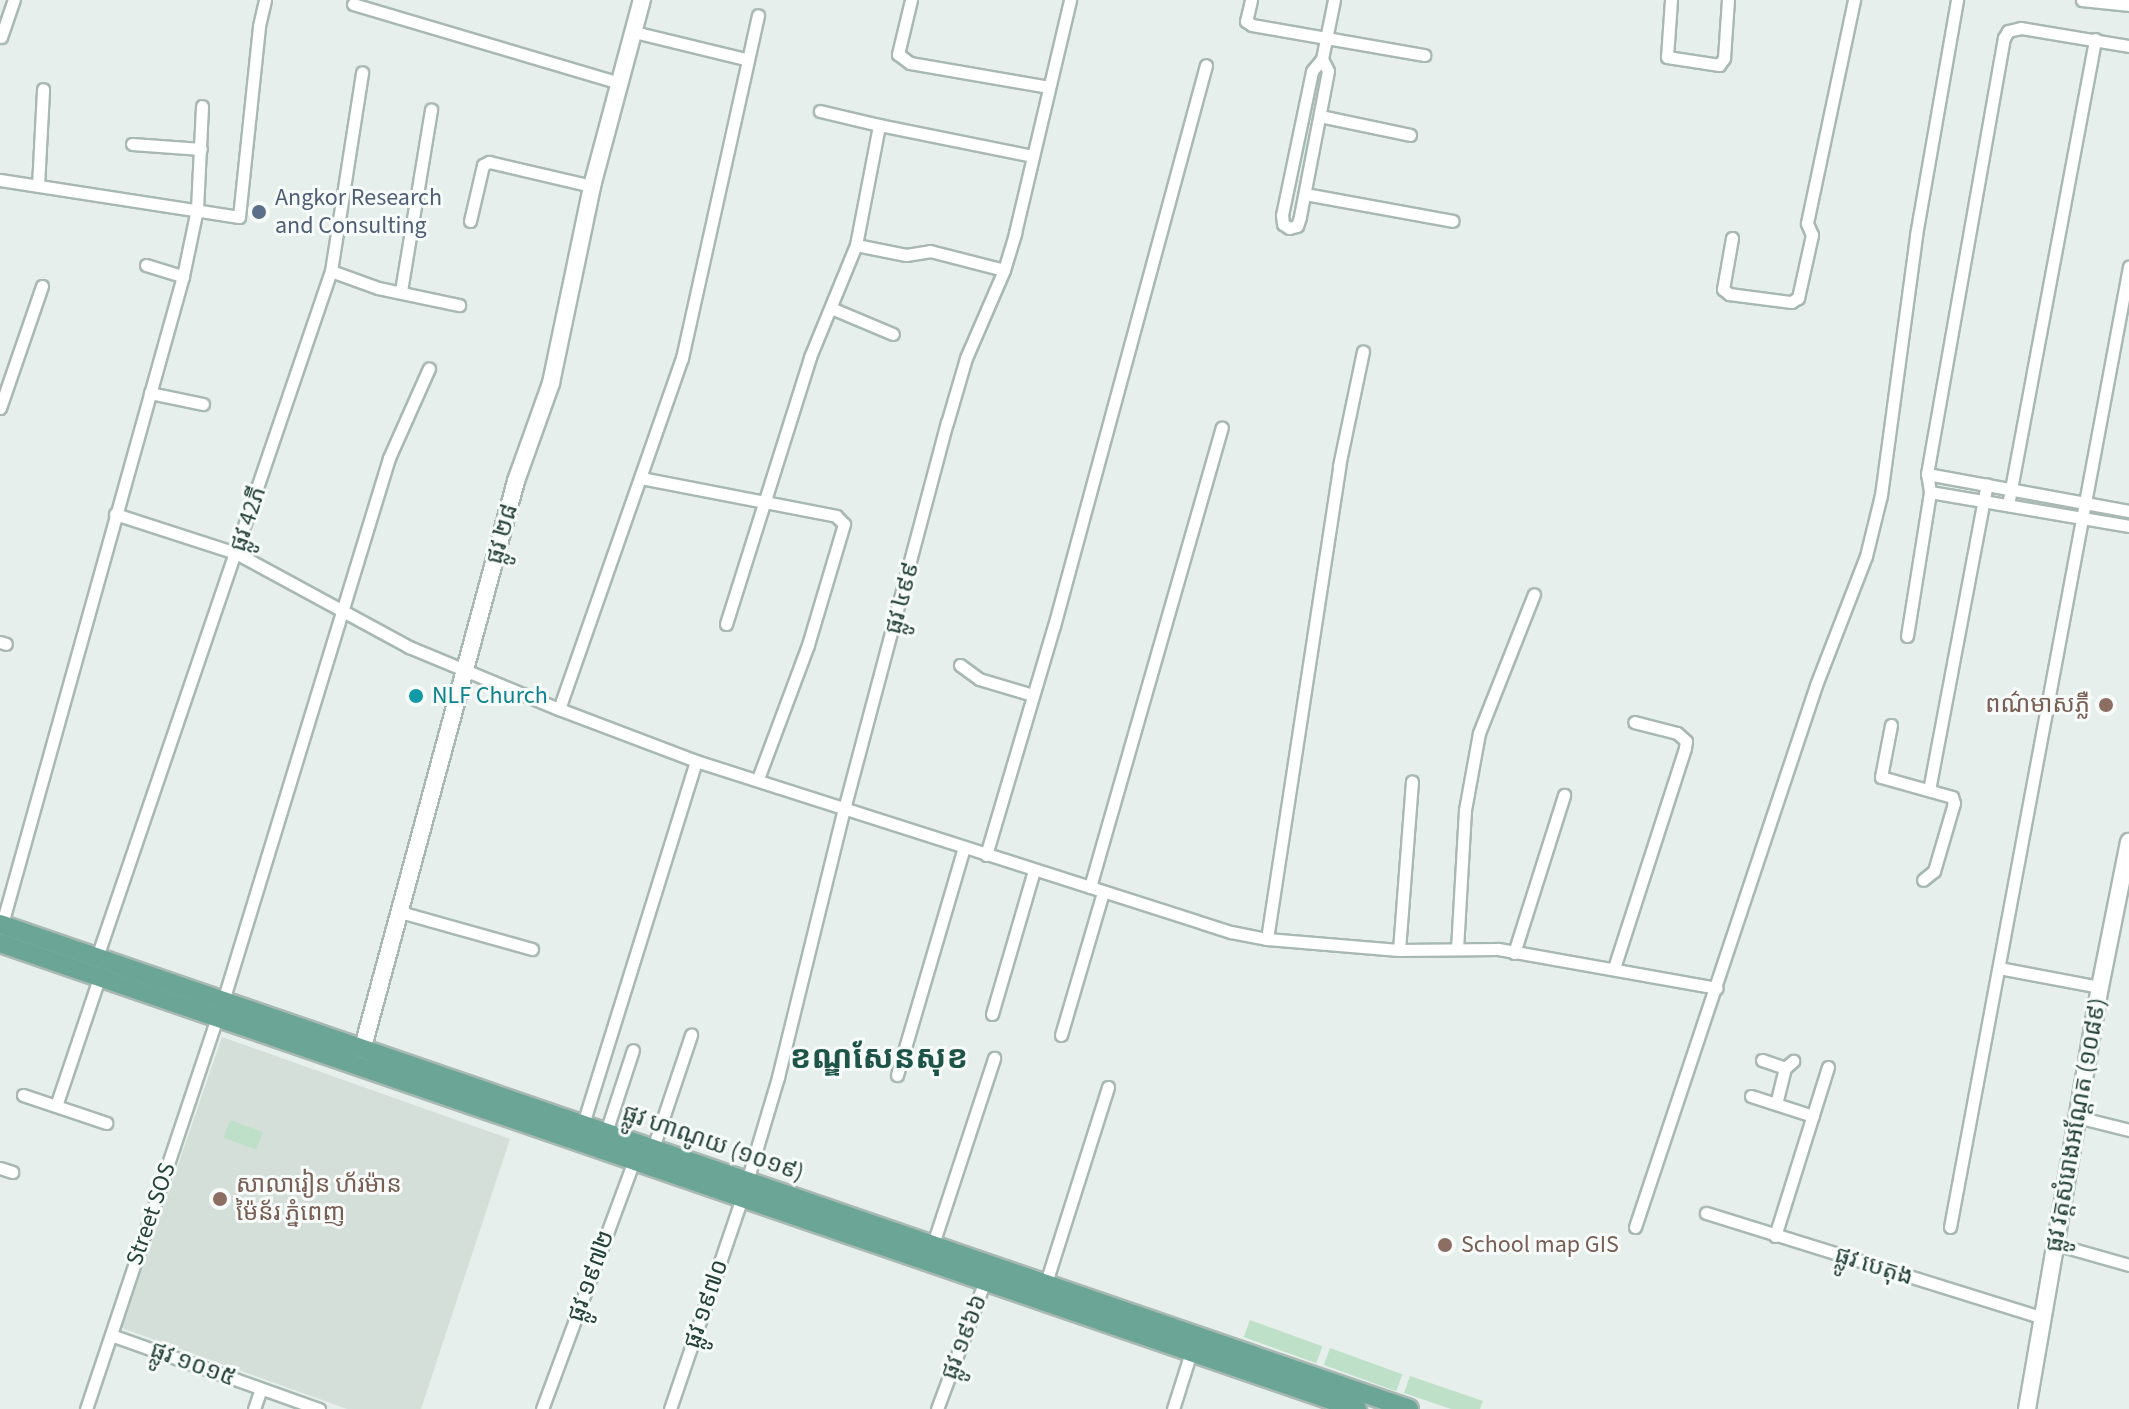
<!DOCTYPE html>
<meta charset="utf-8">
<style>
body{margin:0}
#map{position:relative;width:2129px;height:1409px;overflow:hidden;background:#e6efeb;font-family:"Source Sans 3","Noto Sans Khmer",sans-serif}
div>[style]{position:absolute}
.built>*{inset:0;background:#d4dfda}
.green>*{inset:0;background:#bfe0c8;transform-origin:0 0}
.roads{filter:drop-shadow(2px 0 #a8b8b2) drop-shadow(-2px 0 #a8b8b2) drop-shadow(0 2px #a8b8b2) drop-shadow(0 -2px #a8b8b2)}
.street>*{height:11px;margin:-5.5px;padding:0 5.5px;transform-origin:5.5px;border-radius:5.5px;background:#fff}
.secondary>*{height:16px;margin:-8px;padding:0 8px;transform-origin:8px;border-radius:8px;background:#fff}
.primary>*{height:18px;margin:-9px;padding:0 9px;transform-origin:9px;border-radius:9px;background:#6aa596}
.dots>*{width:22px;height:22px;translate:-50% -50%;box-sizing:border-box;border:4px solid #f7fbf9;border-radius:50%}
span{translate:-50% -50%;white-space:nowrap;text-align:center;line-height:1.15;-webkit-text-stroke:6px #f7fbf9;paint-order:stroke}
.service-label{font-size:24px;color:#4e5e75}
.left{translate:0 -50%;text-align:left}
.street-label{font-size:24px;color:#24423a}
.culture-label{font-size:24px;color:#0d838f}
.education-label{font-size:24px;color:#785e54}
.right{translate:-100% -50%;text-align:right}
.district-label{font-size:32px;color:#1f5548;font-weight:700}
</style>
<div id="map">
<div class="built">
<i style="clip-path:polygon(222px 1037px,510px 1139px,421px 1409px,347px 1409px,122px 1328px)"></i>
</div>
<div class="green">
<i style="left:230px;top:1120px;width:35px;height:19px;rotate:20deg"></i>
<i style="left:1250px;top:1320px;width:77px;height:18px;rotate:20deg"></i>
<i style="left:1330px;top:1348px;width:77px;height:18px;rotate:20deg"></i>
<i style="clip-path:polygon(1410px 1376px,1483px 1401px,1480px 1409px,1451px 1409px,1404px 1393px)"></i>
</div>
<div class="roads">
<div class="street">
<i style="left:911px;top:0;width:56px;rotate:103.5deg"></i>
<i style="left:898px;top:54px;width:15px;rotate:37deg"></i>
<i style="left:910px;top:63px;width:141px;rotate:9.8deg"></i>
<i style="left:1251px;top:0;width:22px;rotate:103deg"></i>
<i style="left:1246px;top:21px;width:7px;rotate:34deg"></i>
<i style="left:1252px;top:25px;width:175px;rotate:9.9deg"></i>
<i style="left:1671px;top:0;width:57px;rotate:94deg"></i>
<i style="left:1667px;top:57px;width:53px;rotate:8.7deg"></i>
<i style="left:1719px;top:65px;width:9px;rotate:-54deg"></i>
<i style="left:1724px;top:58px;width:58px;rotate:-86.1deg"></i>
<i style="left:2082px;top:0;width:47px;rotate:6.1deg"></i>
<i style="left:353px;top:4px;width:278px;rotate:16.5deg"></i>
<i style="left:634px;top:32px;width:115px;rotate:13.6deg"></i>
<i style="left:1px;top:37px;width:39px;rotate:-71deg"></i>
<i style="left:1322px;top:59px;width:13px;rotate:63deg"></i>
<i style="left:1328px;top:71px;width:149px;rotate:100.9deg"></i>
<i style="left:1300px;top:217px;width:9px;rotate:108deg"></i>
<i style="left:1297px;top:226px;width:8px;rotate:166deg"></i>
<i style="left:1289px;top:228px;width:7px;rotate:-146deg"></i>
<i style="left:1283px;top:224px;width:9px;rotate:-96deg"></i>
<i style="left:1282px;top:215px;width:147px;rotate:-78.2deg"></i>
<i style="left:1312px;top:71px;width:16px;rotate:-50deg"></i>
<i style="left:1322px;top:59px;width:60px;rotate:-78.5deg"></i>
<i style="left:820px;top:111px;width:61px;rotate:13.3deg"></i>
<i style="left:1320px;top:116px;width:92px;rotate:11.9deg"></i>
<i style="left:132px;top:144px;width:69px;rotate:4.1deg"></i>
<i style="left:0;top:180px;width:242px;rotate:8.8deg"></i>
<i style="left:239px;top:217px;width:192px;rotate:-84deg"></i>
<i style="left:259px;top:26px;width:27px;rotate:-77deg"></i>
<i style="left:38px;top:186px;width:97px;rotate:-87deg"></i>
<i style="left:1305px;top:194px;width:150px;rotate:10.3deg"></i>
<i style="left:470px;top:221px;width:57px;rotate:-76.9deg"></i>
<i style="left:483px;top:165px;width:7px;rotate:-27deg"></i>
<i style="left:489px;top:162px;width:106px;rotate:13.1deg"></i>
<i style="left:1732px;top:238px;width:52px;rotate:100deg"></i>
<i style="left:1723px;top:289px;width:8px;rotate:40deg"></i>
<i style="left:1729px;top:294px;width:63px;rotate:7.4deg"></i>
<i style="left:1791px;top:302px;width:8px;rotate:-30deg"></i>
<i style="left:1798px;top:298px;width:65px;rotate:-77.5deg"></i>
<i style="left:1812px;top:235px;width:13px;rotate:-113deg"></i>
<i style="left:1807px;top:223px;width:228px;rotate:-78.1deg"></i>
<i style="left:856px;top:245px;width:51px;rotate:11.3deg"></i>
<i style="left:906px;top:255px;width:24px;rotate:-9deg"></i>
<i style="left:930px;top:251px;width:76px;rotate:14.4deg"></i>
<i style="left:146px;top:265px;width:39px;rotate:17deg"></i>
<i style="left:331px;top:271px;width:50px;rotate:19.9deg"></i>
<i style="left:378px;top:288px;width:83px;rotate:11.9deg"></i>
<i style="left:401px;top:291px;width:184px;rotate:-80.6deg"></i>
<i style="left:831px;top:308px;width:67px;rotate:22.8deg"></i>
<i style="left:150px;top:393px;width:54px;rotate:11.7deg"></i>
<i style="left:0;top:408px;width:129px;rotate:-71deg"></i>
<i style="left:1927px;top:474px;width:205px;rotate:10.4deg"></i>
<i style="left:641px;top:478px;width:199px;rotate:11deg"></i>
<i style="left:836px;top:516px;width:11px;rotate:45deg"></i>
<i style="left:844px;top:524px;width:126px;rotate:106.6deg"></i>
<i style="left:808px;top:645px;width:143px;rotate:110.5deg"></i>
<i style="left:1930px;top:492px;width:202px;rotate:9.7deg"></i>
<i style="left:2008px;top:505px;width:474px;rotate:-79.4deg"></i>
<i style="left:115px;top:514px;width:127px;rotate:17.9deg"></i>
<i style="left:236px;top:553px;width:197px;rotate:28.5deg"></i>
<i style="left:409px;top:647px;width:162px;rotate:22.5deg"></i>
<i style="left:559px;top:709px;width:147px;rotate:20.8deg"></i>
<i style="left:696px;top:761px;width:562px;rotate:17.73deg"></i>
<i style="left:1231px;top:932px;width:37px;rotate:11deg"></i>
<i style="left:1267px;top:939px;width:132px;rotate:4.8deg"></i>
<i style="left:1399px;top:950px;width:99px;rotate:-0.6deg"></i>
<i style="left:1498px;top:949px;width:222px;rotate:10.1deg"></i>
<i style="left:726px;top:624px;width:280px;rotate:-72.5deg"></i>
<i style="left:810px;top:357px;width:121px;rotate:-67.7deg"></i>
<i style="left:856px;top:245px;width:122px;rotate:-79.1deg"></i>
<i style="left:879px;top:125px;width:157px;rotate:11.4deg"></i>
<i style="left:1907px;top:636px;width:146px;rotate:-80.9deg"></i>
<i style="left:1930px;top:492px;width:18px;rotate:-99deg"></i>
<i style="left:1927px;top:474px;width:443px;rotate:-80deg"></i>
<i style="left:2004px;top:38px;width:8px;rotate:-60deg"></i>
<i style="left:2008px;top:31px;width:13px;rotate:-13deg"></i>
<i style="left:2021px;top:28px;width:109px;rotate:9.5deg"></i>
<i style="left:0;top:642px;width:6px;rotate:18deg"></i>
<i style="left:960px;top:665px;width:24px;rotate:36deg"></i>
<i style="left:979px;top:679px;width:56px;rotate:16.5deg"></i>
<i style="left:559px;top:709px;width:372px;rotate:-70.7deg"></i>
<i style="left:682px;top:358px;width:351px;rotate:-77.5deg"></i>
<i style="left:1891px;top:725px;width:53px;rotate:100.9deg"></i>
<i style="left:1881px;top:777px;width:74px;rotate:15.7deg"></i>
<i style="left:1952px;top:797px;width:6px;rotate:72deg"></i>
<i style="left:1954px;top:803px;width:71px;rotate:106.4deg"></i>
<i style="left:1934px;top:871px;width:14px;rotate:141deg"></i>
<i style="left:1929px;top:790px;width:311px;rotate:-79.3deg"></i>
<i style="left:986px;top:855px;width:239px;rotate:-73.5deg"></i>
<i style="left:1054px;top:626px;width:581px;rotate:-74.84deg"></i>
<i style="left:1090px;top:887px;width:478px;rotate:-74deg"></i>
<i style="left:400px;top:912px;width:137px;rotate:15.7deg"></i>
<i style="left:2px;top:924px;width:673px;rotate:-74.39deg"></i>
<i style="left:183px;top:276px;width:68px;rotate:-78.2deg"></i>
<i style="left:197px;top:209px;width:103px;rotate:-87.2deg"></i>
<i style="left:1267px;top:939px;width:478px;rotate:-81.3deg"></i>
<i style="left:1339px;top:466px;width:117px;rotate:-78.2deg"></i>
<i style="left:1457px;top:949px;width:139px;rotate:-86.7deg"></i>
<i style="left:1465px;top:810px;width:78px;rotate:-79.7deg"></i>
<i style="left:1479px;top:733px;width:149px;rotate:-68.4deg"></i>
<i style="left:1399px;top:950px;width:169px;rotate:-85.6deg"></i>
<i style="left:1514px;top:953px;width:166px;rotate:-72.4deg"></i>
<i style="left:97px;top:957px;width:725px;rotate:-71.17deg"></i>
<i style="left:331px;top:271px;width:201px;rotate:-81.1deg"></i>
<i style="left:1614px;top:968px;width:231px;rotate:-72.1deg"></i>
<i style="left:1685px;top:748px;width:7px;rotate:-82deg"></i>
<i style="left:1686px;top:741px;width:12px;rotate:-138deg"></i>
<i style="left:1677px;top:733px;width:44px;rotate:-165.7deg"></i>
<i style="left:1999px;top:968px;width:103px;rotate:10.7deg"></i>
<i style="left:223px;top:1001px;width:568px;rotate:-73deg"></i>
<i style="left:389px;top:458px;width:98px;rotate:-66deg"></i>
<i style="left:992px;top:1014px;width:150px;rotate:-73.7deg"></i>
<i style="left:1061px;top:1035px;width:149px;rotate:-73.6deg"></i>
<i style="left:1762px;top:1060px;width:24px;rotate:19deg"></i>
<i style="left:897px;top:1075px;width:237px;rotate:-73.6deg"></i>
<i style="left:23px;top:1095px;width:88px;rotate:18.6deg"></i>
<i style="left:1751px;top:1096px;width:65px;rotate:17.9deg"></i>
<i style="left:1776px;top:1104px;width:37px;rotate:-76deg"></i>
<i style="left:1785px;top:1068px;width:11px;rotate:-41deg"></i>
<i style="left:56px;top:1106px;width:135px;rotate:-71.4deg"></i>
<i style="left:2077px;top:1117px;width:54px;rotate:14deg"></i>
<i style="left:583px;top:1124px;width:380px;rotate:-72.7deg"></i>
<i style="left:606px;top:1132px;width:86px;rotate:-71.8deg"></i>
<i style="left:651px;top:1154px;width:126px;rotate:-71.4deg"></i>
<i style="left:0;top:1168px;width:13px;rotate:18deg"></i>
<i style="left:1706px;top:1213px;width:353px;rotate:17.3deg"></i>
<i style="left:1635px;top:1227px;width:571px;rotate:-71.53deg"></i>
<i style="left:1816px;top:685px;width:138px;rotate:-68.8deg"></i>
<i style="left:1866px;top:556px;width:63px;rotate:-76.2deg"></i>
<i style="left:1881px;top:495px;width:262px;rotate:-82.3deg"></i>
<i style="left:1916px;top:235px;width:239px;rotate:-80.1deg"></i>
<i style="left:1950px;top:1227px;width:977px;rotate:-79.44deg"></i>
<i style="left:1775px;top:1236px;width:177px;rotate:-72.6deg"></i>
<i style="left:933px;top:1244px;width:196px;rotate:-71.8deg"></i>
<i style="left:2055px;top:1244px;width:77px;rotate:15.8deg"></i>
<i style="left:1044px;top:1289px;width:212px;rotate:-72.4deg"></i>
<i style="left:111px;top:1335px;width:221px;rotate:19.6deg"></i>
<i style="left:86px;top:1409px;width:412px;rotate:-71.5deg"></i>
<i style="left:254px;top:1409px;width:21px;rotate:-71deg"></i>
<i style="left:542px;top:1409px;width:271px;rotate:-69.7deg"></i>
<i style="left:670px;top:1409px;width:223px;rotate:-71.2deg"></i>
<i style="left:742px;top:1198px;width:126px;rotate:-73.4deg"></i>
<i style="left:778px;top:1077px;width:276px;rotate:-76.2deg"></i>
<i style="left:844px;top:809px;width:400px;rotate:-75.1deg"></i>
<i style="left:947px;top:423px;width:68px;rotate:-73.7deg"></i>
<i style="left:966px;top:358px;width:96px;rotate:-66.6deg"></i>
<i style="left:1004px;top:270px;width:39px;rotate:-73deg"></i>
<i style="left:1015px;top:233px;width:239px;rotate:-76.7deg"></i>
<i style="left:937px;top:1409px;width:140px;rotate:-69.5deg"></i>
<i style="left:1173px;top:1409px;width:60px;rotate:-72.5deg"></i>
</div>
<div class="secondary">
<i style="left:360px;top:1058px;width:598px;rotate:-74.87deg"></i>
<i style="left:516px;top:481px;width:104px;rotate:-70.3deg"></i>
<i style="left:551px;top:383px;width:201px;rotate:-78.2deg"></i>
<i style="left:592px;top:186px;width:193px;rotate:-75deg"></i>
<i style="left:2027px;top:1409px;width:428px;rotate:-80.2deg"></i>
<i style="left:2100px;top:987px;width:148px;rotate:-78.7deg"></i>
</div>
<div class="primary">
<i style="left:0;top:924px;width:1490px;rotate:18.99deg"></i>
<i style="left:0;top:943px;width:1435px;rotate:18.95deg"></i>
</div>
</div>
<div class="dots">
<i style="left:259px;top:212px;background:#5c6f8a"></i>
<i style="left:416px;top:696px;background:#0f9aa8"></i>
<i style="left:2106px;top:705px;background:#8d6e63"></i>
<i style="left:220px;top:1199px;background:#8d6e63"></i>
<i style="left:1445px;top:1245px;background:#8d6e63"></i>
</div>
<div class="service-label">
<span class="left" style="left:275px;top:212px">Angkor Research<br>and Consulting</span>
</div>
<div class="street-label">
<span style="left:248px;top:519px;rotate:-71deg">ផ្លូវ 42ភី</span>
<span style="left:502px;top:534px;rotate:-74deg">ផ្លូវ ២៨</span>
<span style="left:902px;top:598px;rotate:-75deg">ផ្លូវ ៤៩៩</span>
<span style="left:2076px;top:1125px;rotate:-80deg">ផ្លូវ វត្តសំរោងអណ្ដែត (១០៨៩)</span>
<span style="left:713px;top:1143px;rotate:19deg">ផ្លូវ ហាណូយ (១០១៩)</span>
<span style="left:151px;top:1214px;rotate:-71deg">Street SOS</span>
<span style="left:1874px;top:1266px;rotate:17deg">ផ្លូវ បេតុង</span>
<span style="left:591px;top:1276px;rotate:-70deg">ផ្លូវ ១៩៧២</span>
<span style="left:706px;top:1304px;rotate:-71deg">ផ្លូវ ១៩៧០</span>
<span style="left:964px;top:1337px;rotate:-69deg">ផ្លូវ ១៩៦៦</span>
<span style="left:193px;top:1364px;rotate:20deg">ផ្លូវ ១០១៥</span>
</div>
<div class="culture-label">
<span class="left" style="left:432px;top:696px">NLF Church</span>
</div>
<div class="education-label">
<span class="right" style="left:2090px;top:705px">ពណ៌មាសភ្លឺ</span>
<span class="left" style="left:236px;top:1199px">សាលារៀន ហ័រម៉ាន<br>ម៉ៃន័រ ភ្នំពេញ</span>
<span class="left" style="left:1461px;top:1245px">School map GIS</span>
</div>
<div class="district-label">
<span style="left:879px;top:1058px">ខណ្ឌសែនសុខ</span>
</div>
</div>
